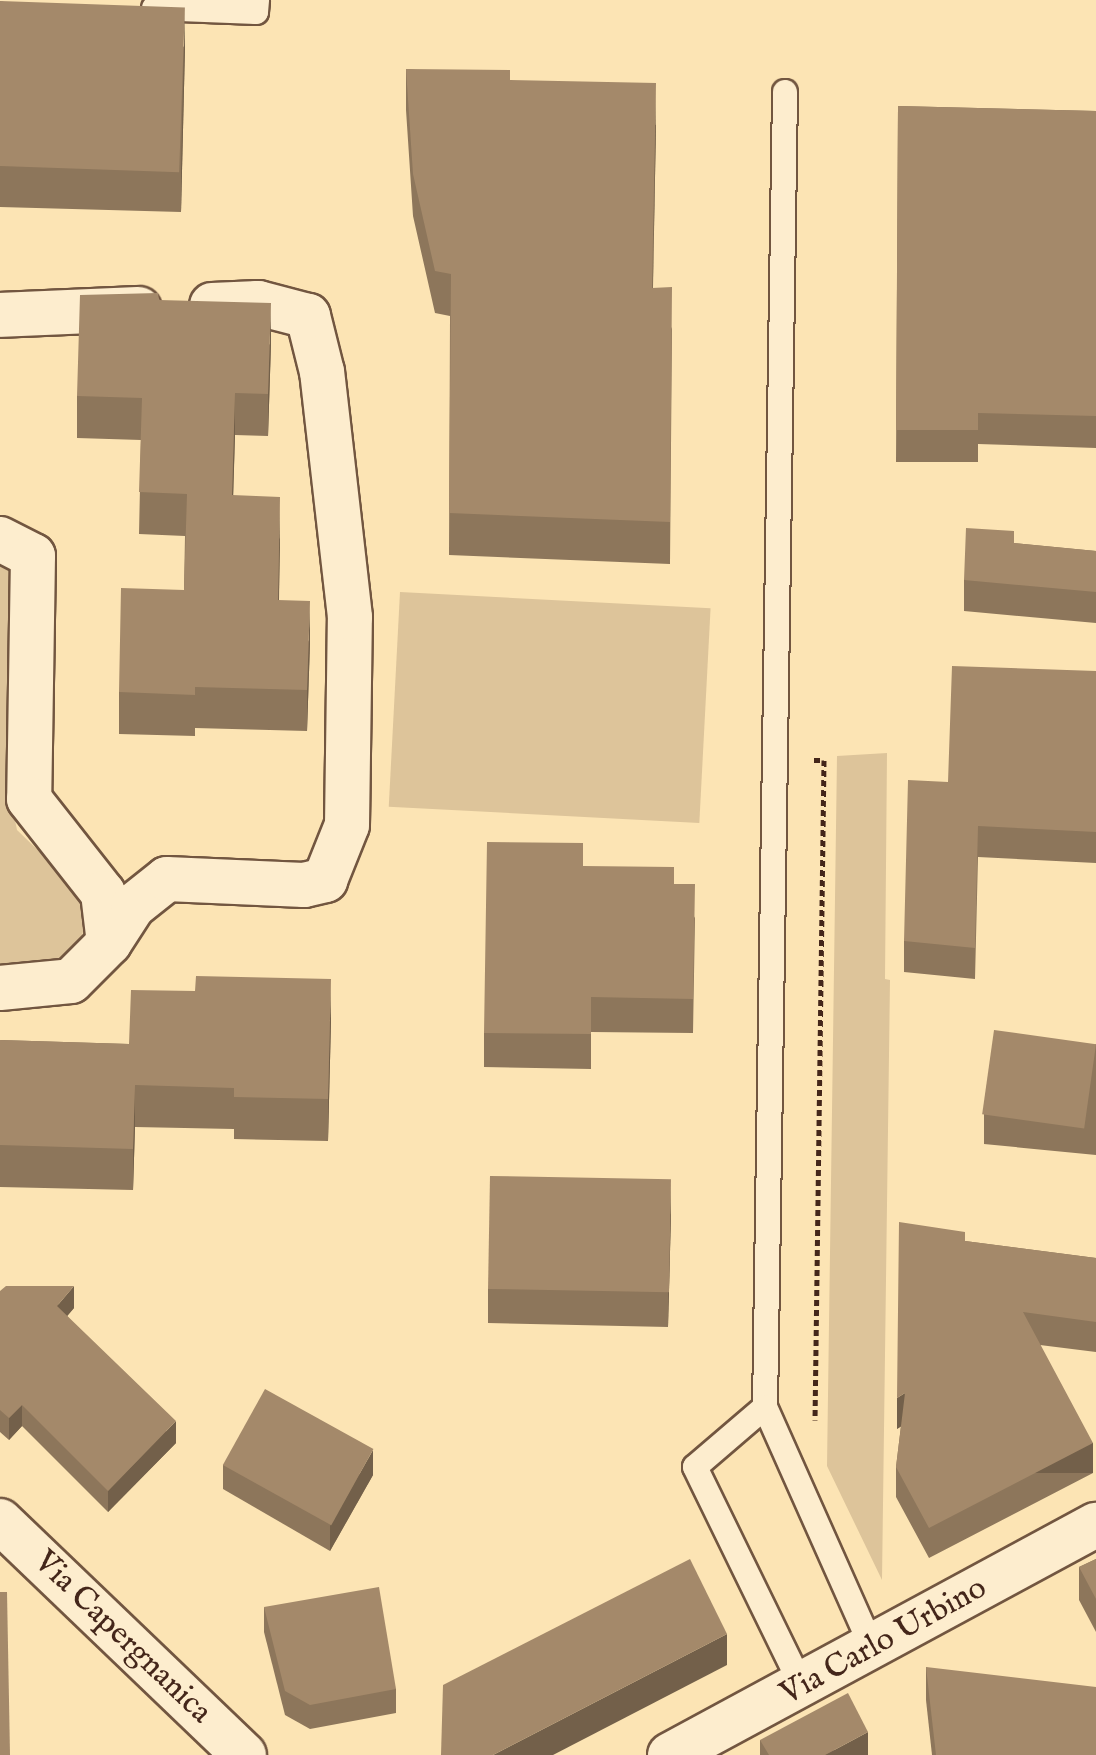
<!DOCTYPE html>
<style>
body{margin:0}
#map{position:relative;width:1096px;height:1755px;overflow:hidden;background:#fce4b4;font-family:"IM FELL English",serif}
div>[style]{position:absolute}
.green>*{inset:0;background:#ddc49a;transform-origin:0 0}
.path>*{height:5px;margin-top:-2.5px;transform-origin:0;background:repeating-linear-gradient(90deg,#44261a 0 6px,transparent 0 10px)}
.roads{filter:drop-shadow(2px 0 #725640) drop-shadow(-2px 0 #725640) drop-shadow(0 2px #725640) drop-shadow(0 -2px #725640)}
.lane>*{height:24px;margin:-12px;padding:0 12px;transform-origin:12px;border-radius:12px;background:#fdedce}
.street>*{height:44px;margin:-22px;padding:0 22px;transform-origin:22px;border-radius:22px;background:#fdedce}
.secondary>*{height:44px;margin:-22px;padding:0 22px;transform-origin:22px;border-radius:22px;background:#fdedce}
.wall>*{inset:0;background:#8d765b}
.shaded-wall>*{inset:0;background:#73604a;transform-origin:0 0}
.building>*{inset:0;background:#a4896a;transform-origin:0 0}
span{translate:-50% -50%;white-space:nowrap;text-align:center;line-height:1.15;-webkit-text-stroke:8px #fdedce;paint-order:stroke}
.street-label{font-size:32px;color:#44261a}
</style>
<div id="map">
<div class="green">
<i style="clip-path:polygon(0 554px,17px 566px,11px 800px,17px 830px,77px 888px,85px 921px,79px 951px,48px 966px,0 964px)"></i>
<i style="left:400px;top:592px;width:311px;height:215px;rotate:3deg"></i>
<i style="clip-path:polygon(887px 753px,885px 979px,890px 980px,882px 1580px,827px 1466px,837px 756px)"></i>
</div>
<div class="path">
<i style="left:814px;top:760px;width:10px"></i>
<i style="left:824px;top:760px;width:660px;rotate:90.78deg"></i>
</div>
<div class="roads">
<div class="lane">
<i style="left:154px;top:8px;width:102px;rotate:2.2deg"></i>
<i style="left:256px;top:12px;width:12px;rotate:-85deg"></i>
<i style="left:785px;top:92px;width:1315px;rotate:90.87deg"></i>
<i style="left:765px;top:1407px;width:263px;rotate:66deg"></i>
<i style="left:765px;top:1407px;width:92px;rotate:139.4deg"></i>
<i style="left:695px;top:1467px;width:244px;rotate:64deg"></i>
</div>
<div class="street">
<i style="left:0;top:315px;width:139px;rotate:-2.5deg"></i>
<i style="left:0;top:539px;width:37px;rotate:27deg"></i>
<i style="left:33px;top:556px;width:243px;rotate:90.9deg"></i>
<i style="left:29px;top:799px;width:120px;rotate:51.8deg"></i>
<i style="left:103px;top:893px;width:50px;rotate:83.2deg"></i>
<i style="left:0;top:988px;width:71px;rotate:-5.6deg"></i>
<i style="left:71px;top:981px;width:54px;rotate:-45deg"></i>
<i style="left:109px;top:943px;width:44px;rotate:-57deg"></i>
<i style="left:133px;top:906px;width:43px;rotate:-38.5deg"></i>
<i style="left:167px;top:879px;width:137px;rotate:2.5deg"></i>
<i style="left:304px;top:885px;width:22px;rotate:-13deg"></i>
<i style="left:325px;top:880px;width:59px;rotate:-68.2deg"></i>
<i style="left:347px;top:825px;width:208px;rotate:-89.2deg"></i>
<i style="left:350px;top:617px;width:247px;rotate:-96.5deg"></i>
<i style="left:322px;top:372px;width:58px;rotate:-104deg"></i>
<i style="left:308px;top:316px;width:52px;rotate:-165.4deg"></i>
<i style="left:258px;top:303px;width:46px;rotate:177.5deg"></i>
<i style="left:0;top:1521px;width:338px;rotate:43.8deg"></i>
</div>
<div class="secondary">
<i style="left:670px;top:1755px;width:484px;rotate:-28.4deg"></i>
</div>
</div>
<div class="wall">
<i style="clip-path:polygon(0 1px,185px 47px,181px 212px,0 207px)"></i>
<i style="clip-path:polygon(406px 69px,510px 80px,656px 125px,653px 288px,672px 329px,670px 564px,449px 555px,450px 316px,435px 313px,413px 216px,406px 110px)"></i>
<i style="clip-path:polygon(898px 106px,1096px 111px,1096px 448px,978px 444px,978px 462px,896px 462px)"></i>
<i style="clip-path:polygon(271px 344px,268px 436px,235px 435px,233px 495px,280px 539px,279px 600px,310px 643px,307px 731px,195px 728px,195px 736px,119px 734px,119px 692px,184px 590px,185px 536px,139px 534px,141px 440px,77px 438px,77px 396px)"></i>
<i style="clip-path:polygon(1014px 543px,1096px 551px,1096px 623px,964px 611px,964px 580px)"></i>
<i style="clip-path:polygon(1096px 671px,1096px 863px,978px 857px,975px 979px,904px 972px,904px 941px,948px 782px)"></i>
<i style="clip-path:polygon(583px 866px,674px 884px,695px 918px,693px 1033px,591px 1032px,591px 1069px,484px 1067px,484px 1033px)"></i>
<i style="clip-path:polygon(331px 1021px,328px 1141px,234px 1139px,234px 1129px,135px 1127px,133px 1190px,0 1187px,0 1040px,129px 1044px)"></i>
<i style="clip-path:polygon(1096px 1044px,1096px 1155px,984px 1144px,984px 1114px)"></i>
<i style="clip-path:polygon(671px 1214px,668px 1327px,488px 1323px,488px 1289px)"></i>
<i style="clip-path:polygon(965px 1241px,1096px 1258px,1096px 1352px,1040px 1345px,1093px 1473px,929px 1558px,896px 1497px,896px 1467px,901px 1426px,897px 1429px)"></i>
<i style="clip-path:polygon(0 1291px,74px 1308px,67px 1316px,176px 1443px,108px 1512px,22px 1426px,9px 1440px,0 1432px)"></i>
<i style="clip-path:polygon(223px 1465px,373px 1475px,330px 1551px,223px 1489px)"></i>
<i style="clip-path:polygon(1096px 1559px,1096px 1632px,1079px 1600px,1079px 1567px)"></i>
<i style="clip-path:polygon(264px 1607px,396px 1689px,396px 1713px,310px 1729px,285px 1715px,264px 1632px)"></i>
<i style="clip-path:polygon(926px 1667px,1096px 1755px,932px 1755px,926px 1700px)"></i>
<i style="clip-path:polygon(760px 1740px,868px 1755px,760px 1755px)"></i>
</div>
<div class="shaded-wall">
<i style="clip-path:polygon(185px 6px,185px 47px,181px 212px,181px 170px)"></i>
<i style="clip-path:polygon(656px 83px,656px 125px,652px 329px)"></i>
<i style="clip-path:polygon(271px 303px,271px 344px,268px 436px,268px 394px)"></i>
<i style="clip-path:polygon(235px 393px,235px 435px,232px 537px,232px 495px)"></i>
<i style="clip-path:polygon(280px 497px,280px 539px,278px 641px,278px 600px)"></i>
<i style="clip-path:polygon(310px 601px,310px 643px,307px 731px,307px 690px)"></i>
<i style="clip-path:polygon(331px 979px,331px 1021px,328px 1141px,328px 1099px)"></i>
<i style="clip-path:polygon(135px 1085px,135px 1127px,133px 1190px,133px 1149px)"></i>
<i style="clip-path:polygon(671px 1180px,671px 1214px,668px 1327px,668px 1292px)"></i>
<i style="clip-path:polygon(74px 1286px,74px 1308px,57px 1328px,57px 1306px)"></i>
<i style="clip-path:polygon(905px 1393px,905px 1424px,897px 1429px,897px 1398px)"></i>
<i style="clip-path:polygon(22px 1405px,22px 1426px,9px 1440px,9px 1418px)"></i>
<i style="clip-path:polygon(176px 1421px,176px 1443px,108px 1512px,108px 1491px)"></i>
<i style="left:1093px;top:1443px;width:30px;height:185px;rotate:90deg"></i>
<i style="clip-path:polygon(373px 1450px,373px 1475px,330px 1551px,330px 1526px)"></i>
<i style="clip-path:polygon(727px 1634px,727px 1665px,553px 1755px,493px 1755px)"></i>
<i style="clip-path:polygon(868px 1732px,868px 1755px,825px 1755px)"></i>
</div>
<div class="building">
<i style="left:0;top:1px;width:185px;height:165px;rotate:2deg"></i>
<i style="clip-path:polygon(406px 69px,510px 70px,510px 80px,656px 83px,652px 288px,672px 287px,670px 522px,449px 513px,451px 274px,435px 271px,413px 174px)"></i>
<i style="clip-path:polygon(898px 106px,1096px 111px,1096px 416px,978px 413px,978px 430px,896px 430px)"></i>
<i style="clip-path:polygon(158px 293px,159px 300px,271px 303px,268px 394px,235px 393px,232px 495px,280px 497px,278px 600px,310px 601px,307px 690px,195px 687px,195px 695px,119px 692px,121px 588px,184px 590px,187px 494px,139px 492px,142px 398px,77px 396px,80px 295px)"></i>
<i style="clip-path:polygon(966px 528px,1014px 531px,1014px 543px,1096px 551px,1096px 592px,964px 580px)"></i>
<i style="clip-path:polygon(952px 666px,1096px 671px,1096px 832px,978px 826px,975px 948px,904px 941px,908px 780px,948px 782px)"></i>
<i style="clip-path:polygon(487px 842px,583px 843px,583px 866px,674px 867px,674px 884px,695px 884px,693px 999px,591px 997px,591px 1034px,484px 1033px)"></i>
<i style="clip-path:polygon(196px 976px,331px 979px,328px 1099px,234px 1097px,234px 1088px,135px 1085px,133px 1149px,0 1145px,0 1040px,129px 1044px,131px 990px,195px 991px)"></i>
<i style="left:994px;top:1030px;width:103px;height:85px;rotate:8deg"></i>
<i style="left:490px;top:1176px;width:181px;height:113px;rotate:1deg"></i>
<i style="clip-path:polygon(899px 1222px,965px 1232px,965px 1241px,1096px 1258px,1096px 1322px,1023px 1312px,1093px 1443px,929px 1528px,896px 1467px,905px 1393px,897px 1398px)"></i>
<i style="clip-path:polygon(6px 1286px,74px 1286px,57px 1306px,176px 1421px,108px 1491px,22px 1405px,9px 1418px,0 1410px,0 1291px)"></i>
<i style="left:265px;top:1389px;width:124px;height:87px;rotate:29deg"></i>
<i style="clip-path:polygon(690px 1559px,727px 1634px,493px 1755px,441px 1755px,443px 1685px)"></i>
<i style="clip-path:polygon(1096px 1559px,1096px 1599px,1079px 1567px)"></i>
<i style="clip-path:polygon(379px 1587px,396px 1689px,310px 1705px,285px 1691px,264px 1607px)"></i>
<i style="clip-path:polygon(0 1592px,7px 1592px,10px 1755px,0 1755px)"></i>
<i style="clip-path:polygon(926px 1667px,1096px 1687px,1096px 1755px,936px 1755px)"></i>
<i style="clip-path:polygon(848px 1693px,868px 1732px,825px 1755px,769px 1755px,760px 1740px)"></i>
</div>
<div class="street-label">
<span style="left:122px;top:1638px;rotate:44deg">Via Capergnanica</span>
<span style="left:884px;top:1642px;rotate:-29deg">Via Carlo Urbino</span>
</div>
</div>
